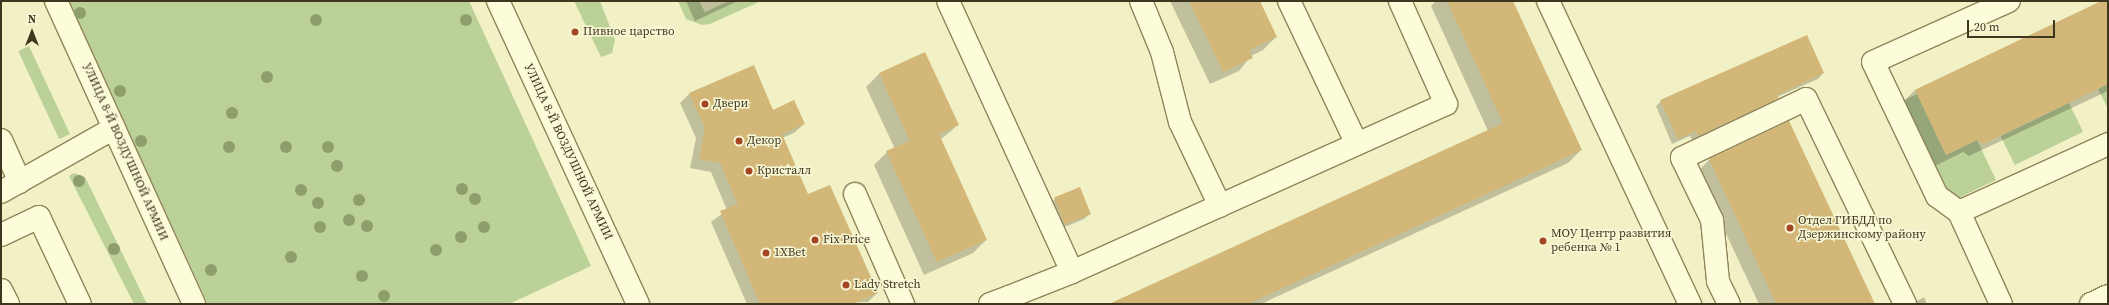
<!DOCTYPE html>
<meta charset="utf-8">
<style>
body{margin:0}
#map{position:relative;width:2109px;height:305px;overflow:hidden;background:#f2f1c5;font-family:"Source Serif 4",serif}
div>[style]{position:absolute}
.green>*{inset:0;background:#bbd198;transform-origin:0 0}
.shadow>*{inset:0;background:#0003}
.building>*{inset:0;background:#d3b778;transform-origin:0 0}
.roads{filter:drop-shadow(1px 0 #8f8559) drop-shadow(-1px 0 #8f8559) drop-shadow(0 1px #8f8559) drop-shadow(0 -1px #8f8559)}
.minor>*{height:22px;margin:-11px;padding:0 11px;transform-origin:11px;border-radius:11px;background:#fcfbda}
.trees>*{width:12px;height:12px;margin:-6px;border-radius:50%;background:#8f9f6c}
.dots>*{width:11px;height:11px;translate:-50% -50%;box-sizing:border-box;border:2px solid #f9f8d6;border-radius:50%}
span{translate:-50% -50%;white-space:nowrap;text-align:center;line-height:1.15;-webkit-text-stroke:3px #f9f8d6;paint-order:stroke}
.poi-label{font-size:12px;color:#3e361e}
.left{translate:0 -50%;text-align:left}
.street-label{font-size:12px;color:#3e361e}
.frame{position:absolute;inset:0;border:2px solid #3e361e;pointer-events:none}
.north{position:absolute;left:12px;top:12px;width:40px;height:40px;-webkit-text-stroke:3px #f9f8d6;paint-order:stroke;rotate:0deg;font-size:11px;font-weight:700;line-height:16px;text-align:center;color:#3e361e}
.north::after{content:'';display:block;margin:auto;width:14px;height:18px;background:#3e361e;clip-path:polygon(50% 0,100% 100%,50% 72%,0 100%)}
.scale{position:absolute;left:1967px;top:20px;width:88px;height:18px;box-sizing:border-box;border:2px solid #3e361e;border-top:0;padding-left:5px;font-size:12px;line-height:14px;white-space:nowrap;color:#3e361e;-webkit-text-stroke:3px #f9f8d6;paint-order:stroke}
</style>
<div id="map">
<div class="green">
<i style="clip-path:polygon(68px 1px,469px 1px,591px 266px,509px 304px,208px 304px)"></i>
<i style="clip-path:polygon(574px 1px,600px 1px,615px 40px,612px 53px,601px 57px)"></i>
<i style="clip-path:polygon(678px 1px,699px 1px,705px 12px,729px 1px,761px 1px,710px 24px,702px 25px,686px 19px)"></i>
<i style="left:29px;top:46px;width:97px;height:12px;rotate:65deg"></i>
<i style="clip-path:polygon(2108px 84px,2108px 109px,2098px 89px)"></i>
<i style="clip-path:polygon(1917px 94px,1946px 155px,1977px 140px,1996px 180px,1948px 203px,1900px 102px)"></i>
<i style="left:2069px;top:103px;width:32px;height:76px;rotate:64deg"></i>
<i style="clip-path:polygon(74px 173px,85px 177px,147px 304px,134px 304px,69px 176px)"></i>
</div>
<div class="shadow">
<i style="clip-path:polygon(686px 1px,738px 1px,695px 21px)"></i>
<i style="clip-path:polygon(1170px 1px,1259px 1px,1276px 37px,1263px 50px,1251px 56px,1239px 71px,1210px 84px)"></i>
<i style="clip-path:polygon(1436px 1px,1512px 1px,1581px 150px,1568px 163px,1261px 304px,1114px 304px,1488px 131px,1431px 6px)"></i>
<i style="clip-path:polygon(2103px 1px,2108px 1px,2108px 91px,1969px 156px,1963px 152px,1933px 167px,1902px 103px,1915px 90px)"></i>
<i style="clip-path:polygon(925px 53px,958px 125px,940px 140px,986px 240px,973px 253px,924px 275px,874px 165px,887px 152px,895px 149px,866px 87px,879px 74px)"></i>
<i style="clip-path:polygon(1823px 73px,1818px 79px,1777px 97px,1772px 103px,1693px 141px,1690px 136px,1672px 144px,1656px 106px,1661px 101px)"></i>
<i style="clip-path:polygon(690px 93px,773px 111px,804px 124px,794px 133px,782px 138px,808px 195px,877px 293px,868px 302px,747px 304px,711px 222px,727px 210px,711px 172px,690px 168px,696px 138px,680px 103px)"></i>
<i style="clip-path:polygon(1789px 122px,1874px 304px,1759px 304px,1697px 172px,1709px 160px)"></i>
<i style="clip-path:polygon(1055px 199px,1090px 214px,1084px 219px,1060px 229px,1050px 204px)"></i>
<i style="clip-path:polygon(1924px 297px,1927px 304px,1914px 304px,1917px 301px)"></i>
</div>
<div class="building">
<i style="clip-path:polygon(1189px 1px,1260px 1px,1277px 37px,1249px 50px,1253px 58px,1223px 72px)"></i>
<i style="clip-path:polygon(1447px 1px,1513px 1px,1582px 150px,1248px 304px,1109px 304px,1503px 123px)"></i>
<i style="clip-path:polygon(2101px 1px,2108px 1px,2108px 84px,1983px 144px,1977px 140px,1946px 155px,1915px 90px)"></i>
<i style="clip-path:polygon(1807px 35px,1824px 73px,1777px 95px,1779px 98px,1698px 136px,1696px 131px,1678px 139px,1660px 100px)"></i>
<i style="clip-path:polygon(925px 52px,959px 125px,939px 134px,987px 240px,937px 262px,886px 151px,910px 141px,879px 73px)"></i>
<i style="clip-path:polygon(754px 65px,773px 110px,794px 100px,805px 124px,782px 134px,808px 194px,830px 185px,878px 293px,853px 304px,760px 304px,720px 211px,738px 204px,720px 163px,699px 159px,705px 128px,689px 93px)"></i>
<i style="clip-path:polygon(1789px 121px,1875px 304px,1777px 304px,1773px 297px,1709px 159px)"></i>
<i style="left:1080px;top:187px;width:29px;height:28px;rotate:68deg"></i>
</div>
<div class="roads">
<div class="minor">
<i style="left:56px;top:1px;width:333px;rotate:65.5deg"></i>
<i style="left:498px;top:1px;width:334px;rotate:65.2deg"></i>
<i style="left:948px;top:1px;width:298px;rotate:65.4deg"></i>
<i style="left:1141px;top:1px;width:55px;rotate:67.6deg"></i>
<i style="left:1162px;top:52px;width:72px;rotate:75.6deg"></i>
<i style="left:1180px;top:122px;width:93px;rotate:64.5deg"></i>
<i style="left:1289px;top:1px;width:158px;rotate:64.6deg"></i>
<i style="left:1548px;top:1px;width:335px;rotate:64.9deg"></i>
<i style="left:1px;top:140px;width:46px;rotate:65.7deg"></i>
<i style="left:1px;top:192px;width:130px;rotate:-29.5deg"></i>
<i style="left:855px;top:194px;width:120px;rotate:66.4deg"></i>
<i style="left:1959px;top:212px;width:27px;rotate:-144deg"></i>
<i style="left:1937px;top:196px;width:148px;rotate:-115.5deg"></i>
<i style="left:1873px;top:62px;width:149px;rotate:-24.2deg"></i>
<i style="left:1px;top:235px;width:42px;rotate:-25.3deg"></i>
<i style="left:39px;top:217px;width:96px;rotate:64.8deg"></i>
<i style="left:1px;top:290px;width:16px;rotate:63deg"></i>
<i style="left:1009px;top:297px;width:68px;rotate:-21.6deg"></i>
<i style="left:1072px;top:272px;width:410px;rotate:-24.2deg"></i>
<i style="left:1446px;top:104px;width:113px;rotate:-114.1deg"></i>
<i style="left:990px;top:304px;width:20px;rotate:-20deg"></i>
<i style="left:1009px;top:297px;width:8px;rotate:67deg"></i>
<i style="left:1729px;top:304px;width:25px;rotate:-116deg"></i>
<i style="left:1718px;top:281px;width:61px;rotate:-95.6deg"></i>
<i style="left:1712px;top:220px;width:69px;rotate:-115.8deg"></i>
<i style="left:1682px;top:158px;width:137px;rotate:-25.4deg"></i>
<i style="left:1806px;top:99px;width:228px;rotate:64.2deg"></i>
<i style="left:2001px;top:304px;width:101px;rotate:-114.5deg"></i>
<i style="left:1959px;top:212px;width:164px;rotate:-24.5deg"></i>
<i style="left:2091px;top:304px;width:19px;rotate:-25deg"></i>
</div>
</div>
<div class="trees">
<i style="left:80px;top:13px"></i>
<i style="left:316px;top:20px"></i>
<i style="left:466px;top:20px"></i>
<i style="left:267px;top:77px"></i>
<i style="left:120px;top:91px"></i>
<i style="left:232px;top:113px"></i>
<i style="left:141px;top:141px"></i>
<i style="left:229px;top:147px"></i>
<i style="left:286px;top:147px"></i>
<i style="left:328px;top:147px"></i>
<i style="left:337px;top:166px"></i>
<i style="left:79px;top:181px"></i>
<i style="left:462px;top:189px"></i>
<i style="left:301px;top:190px"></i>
<i style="left:475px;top:199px"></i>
<i style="left:359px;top:200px"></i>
<i style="left:318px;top:203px"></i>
<i style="left:349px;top:220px"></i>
<i style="left:367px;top:226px"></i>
<i style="left:320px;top:227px"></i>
<i style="left:484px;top:227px"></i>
<i style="left:461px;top:237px"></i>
<i style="left:114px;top:249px"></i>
<i style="left:436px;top:250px"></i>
<i style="left:291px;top:257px"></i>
<i style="left:211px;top:270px"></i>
<i style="left:362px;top:276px"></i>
<i style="left:384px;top:296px"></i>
</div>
<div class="dots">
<i style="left:575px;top:32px;background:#a34624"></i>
<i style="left:705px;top:104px;background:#a34624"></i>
<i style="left:739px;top:141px;background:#a34624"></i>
<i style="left:749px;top:171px;background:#a34624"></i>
<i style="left:1790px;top:228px;background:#a34624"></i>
<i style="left:815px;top:240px;background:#a34624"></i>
<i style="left:1543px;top:241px;background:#a34624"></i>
<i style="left:766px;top:253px;background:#a34624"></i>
<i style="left:846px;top:285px;background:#a34624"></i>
</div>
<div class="poi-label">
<span class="left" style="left:583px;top:32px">Пивное царство</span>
<span class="left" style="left:713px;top:104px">Двери</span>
<span class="left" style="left:747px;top:141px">Декор</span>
<span class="left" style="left:757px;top:171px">Кристалл</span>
<span class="left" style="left:1798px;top:228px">Отдел ГИБДД по<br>Дзержинскому району</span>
<span class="left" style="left:1551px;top:241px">МОУ Центр развития<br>ребенка № 1</span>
<span class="left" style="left:823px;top:240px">Fix Price</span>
<span class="left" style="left:774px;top:253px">1XBet</span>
<span class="left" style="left:854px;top:285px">Lady Stretch</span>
</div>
<div class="street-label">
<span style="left:125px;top:152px;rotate:66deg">УЛИЦА 8-Й ВОЗДУШНОЙ АРМИИ</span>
<span style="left:568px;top:152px;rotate:65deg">УЛИЦА 8-Й ВОЗДУШНОЙ АРМИИ</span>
</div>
<div class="frame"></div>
<div class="north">N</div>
<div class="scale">20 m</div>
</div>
